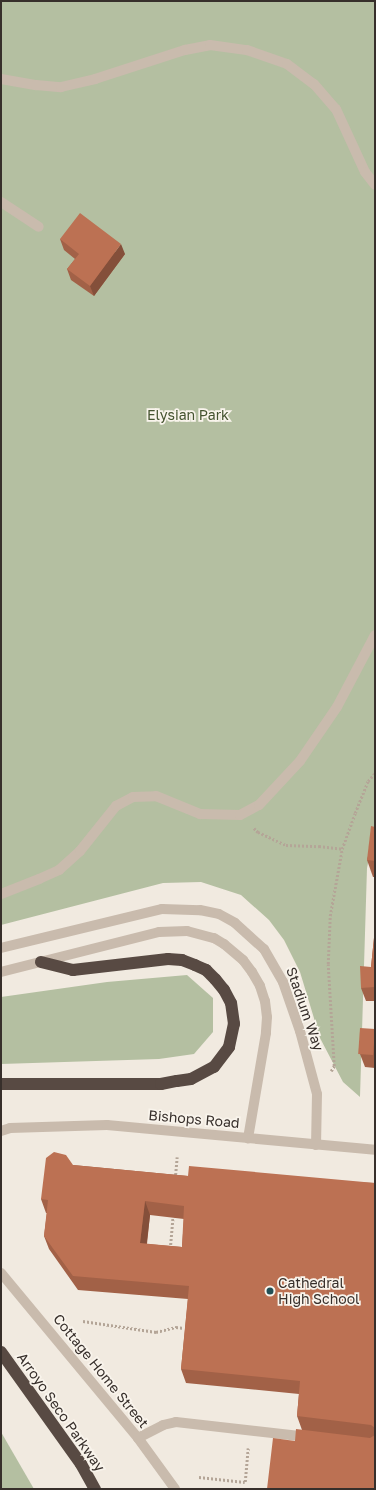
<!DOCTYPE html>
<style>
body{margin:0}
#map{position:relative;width:376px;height:1490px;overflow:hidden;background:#f1eae0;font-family:"Golos Text",sans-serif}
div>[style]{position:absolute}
.green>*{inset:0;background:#b4bfa1}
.path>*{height:2.5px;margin-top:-1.25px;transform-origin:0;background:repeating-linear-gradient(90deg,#b4a597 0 2px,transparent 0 4px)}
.minor>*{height:10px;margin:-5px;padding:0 5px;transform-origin:5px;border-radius:5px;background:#c9bbad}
.highway>*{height:12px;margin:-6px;padding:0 6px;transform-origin:6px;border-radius:6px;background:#584a43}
.wall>*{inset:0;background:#a26147}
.shaded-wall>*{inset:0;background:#844f3a}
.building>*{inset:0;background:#bc7153;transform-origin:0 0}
.dots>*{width:11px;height:11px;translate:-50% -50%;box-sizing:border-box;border:2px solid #f9f4ec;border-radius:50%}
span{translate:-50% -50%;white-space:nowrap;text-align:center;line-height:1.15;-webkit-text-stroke:3.5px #f9f4ec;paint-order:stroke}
.park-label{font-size:14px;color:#455430}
.street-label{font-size:14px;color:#372f2b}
.poi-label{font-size:14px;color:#372f2b}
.left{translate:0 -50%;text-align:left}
.frame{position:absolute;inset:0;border:2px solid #372f2b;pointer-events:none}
</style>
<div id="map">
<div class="green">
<i style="clip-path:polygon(1px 1px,375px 1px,375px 829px,367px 868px,360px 1097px,343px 1082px,320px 1038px,300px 972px,284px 940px,269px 920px,241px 895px,201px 882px,163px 883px,1px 925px)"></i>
<i style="clip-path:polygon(187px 975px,213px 998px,213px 1032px,194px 1054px,159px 1059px,1px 1064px,1px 997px,107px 982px)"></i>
<i style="clip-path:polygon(1px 1432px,34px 1489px,1px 1489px)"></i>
</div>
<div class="path">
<i style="left:254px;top:828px;width:6px;rotate:45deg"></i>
<i style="left:258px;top:832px;width:31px;rotate:25deg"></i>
<i style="left:286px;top:845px;width:33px;rotate:2deg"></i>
<i style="left:319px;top:846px;width:23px;rotate:7deg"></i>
<i style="left:331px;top:1071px;width:6px;rotate:-59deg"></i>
<i style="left:334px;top:1066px;width:102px;rotate:-93.4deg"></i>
<i style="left:328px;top:964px;width:48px;rotate:-87.6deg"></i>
<i style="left:330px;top:916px;width:68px;rotate:-79.8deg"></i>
<i style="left:342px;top:849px;width:38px;rotate:-70deg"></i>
<i style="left:355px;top:813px;width:35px;rotate:-68deg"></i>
<i style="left:368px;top:781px;width:11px;rotate:-49deg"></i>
<i style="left:175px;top:1179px;width:22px;rotate:-85deg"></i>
<i style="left:170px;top:1249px;width:33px;rotate:-85deg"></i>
<i style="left:83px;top:1321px;width:74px;rotate:8.6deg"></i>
<i style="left:156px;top:1332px;width:21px;rotate:-14deg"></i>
<i style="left:176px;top:1327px;width:8px;rotate:7deg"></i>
<i style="left:199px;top:1477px;width:46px;rotate:6.2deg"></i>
<i style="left:245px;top:1482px;width:34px;rotate:-85deg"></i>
</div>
<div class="minor">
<i style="left:1px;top:79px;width:36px;rotate:10deg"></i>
<i style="left:36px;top:85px;width:25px;rotate:5deg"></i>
<i style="left:61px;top:87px;width:35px;rotate:-13deg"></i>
<i style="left:95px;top:79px;width:95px;rotate:-17.9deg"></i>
<i style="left:185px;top:50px;width:25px;rotate:-11deg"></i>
<i style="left:210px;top:45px;width:37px;rotate:8deg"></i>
<i style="left:247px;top:50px;width:42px;rotate:19.3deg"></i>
<i style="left:287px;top:64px;width:34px;rotate:37deg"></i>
<i style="left:314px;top:84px;width:33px;rotate:49deg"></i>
<i style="left:336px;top:109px;width:69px;rotate:65.3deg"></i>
<i style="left:365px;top:172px;width:16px;rotate:52deg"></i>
<i style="left:1px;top:202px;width:45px;rotate:33.3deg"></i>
<i style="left:1px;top:894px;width:41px;rotate:-21.5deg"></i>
<i style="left:39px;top:879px;width:22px;rotate:-24deg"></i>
<i style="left:59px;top:870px;width:28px;rotate:-42deg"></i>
<i style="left:80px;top:851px;width:58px;rotate:-51.3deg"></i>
<i style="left:116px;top:806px;width:19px;rotate:-28deg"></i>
<i style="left:133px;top:797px;width:23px;rotate:-2deg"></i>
<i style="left:156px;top:796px;width:48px;rotate:22.2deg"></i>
<i style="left:200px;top:814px;width:40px;rotate:1.4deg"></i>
<i style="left:240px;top:815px;width:21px;rotate:-28deg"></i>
<i style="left:259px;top:805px;width:60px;rotate:-47deg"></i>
<i style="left:300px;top:761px;width:65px;rotate:-55.6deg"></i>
<i style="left:337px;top:707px;width:81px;rotate:-62.2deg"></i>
<i style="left:1px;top:948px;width:166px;rotate:-13.6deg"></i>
<i style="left:162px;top:909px;width:38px;rotate:2deg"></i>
<i style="left:200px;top:910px;width:19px;rotate:12deg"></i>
<i style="left:219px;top:914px;width:18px;rotate:29deg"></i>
<i style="left:235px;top:923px;width:39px;rotate:42deg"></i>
<i style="left:264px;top:949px;width:38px;rotate:60deg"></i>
<i style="left:283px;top:982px;width:52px;rotate:70.9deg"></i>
<i style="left:300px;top:1031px;width:65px;rotate:74.9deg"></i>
<i style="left:317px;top:1094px;width:51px;rotate:91.1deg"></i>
<i style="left:1px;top:972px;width:163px;rotate:-14.2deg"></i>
<i style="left:159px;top:932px;width:28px;rotate:-2deg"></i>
<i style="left:187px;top:931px;width:28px;rotate:15deg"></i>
<i style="left:214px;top:938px;width:12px;rotate:31deg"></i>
<i style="left:224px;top:944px;width:25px;rotate:40deg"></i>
<i style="left:243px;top:960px;width:15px;rotate:53deg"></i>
<i style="left:252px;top:972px;width:16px;rotate:60deg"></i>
<i style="left:260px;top:986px;width:16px;rotate:72deg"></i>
<i style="left:265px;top:1001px;width:16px;rotate:83deg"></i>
<i style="left:267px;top:1017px;width:16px;rotate:94deg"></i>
<i style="left:266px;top:1033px;width:107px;rotate:99.7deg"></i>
<i style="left:1px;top:1131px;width:9px;rotate:-18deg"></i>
<i style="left:10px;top:1128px;width:97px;rotate:-1.8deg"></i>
<i style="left:107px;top:1125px;width:269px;rotate:5.3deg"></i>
<i style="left:1px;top:1273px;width:214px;rotate:50.3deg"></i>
<i style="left:138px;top:1438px;width:63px;rotate:54deg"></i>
<i style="left:138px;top:1438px;width:28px;rotate:-27deg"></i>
<i style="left:163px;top:1425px;width:13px;rotate:-13deg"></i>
<i style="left:176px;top:1422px;width:133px;rotate:6.5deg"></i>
</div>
<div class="highway">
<i style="left:1px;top:1084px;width:160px"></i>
<i style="left:161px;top:1084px;width:16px;rotate:-11deg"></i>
<i style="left:177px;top:1081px;width:14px;rotate:-8deg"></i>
<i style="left:191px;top:1079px;width:26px;rotate:-28deg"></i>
<i style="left:214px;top:1067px;width:25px;rotate:-53deg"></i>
<i style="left:229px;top:1047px;width:24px;rotate:-78deg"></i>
<i style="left:234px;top:1024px;width:21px;rotate:-98deg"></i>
<i style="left:231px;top:1003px;width:15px;rotate:-118deg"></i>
<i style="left:224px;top:990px;width:14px;rotate:-129deg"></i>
<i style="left:215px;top:979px;width:13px;rotate:-135deg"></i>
<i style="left:206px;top:970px;width:12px;rotate:-156deg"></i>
<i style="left:195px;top:965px;width:14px;rotate:-159deg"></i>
<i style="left:182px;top:960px;width:14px;rotate:-176deg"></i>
<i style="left:168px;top:959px;width:96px;rotate:173.4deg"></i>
<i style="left:73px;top:970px;width:33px;rotate:-166deg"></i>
<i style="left:1px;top:1352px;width:138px;rotate:54.5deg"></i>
<i style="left:81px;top:1464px;width:29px;rotate:61deg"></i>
</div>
<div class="wall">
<i style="clip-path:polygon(60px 239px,125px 254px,94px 296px,71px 280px,67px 269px,75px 259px,64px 250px)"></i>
<i style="clip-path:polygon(375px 827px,375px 877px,373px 877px,367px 860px)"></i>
<i style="clip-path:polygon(375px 928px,375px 1001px,366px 1001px,361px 988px,371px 967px)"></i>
<i style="clip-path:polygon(375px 1029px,375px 1068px,365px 1067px,360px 1054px)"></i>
<i style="clip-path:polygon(evenodd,73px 1165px,188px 1176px,375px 1183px,375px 1489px,295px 1441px,302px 1430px,297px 1416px,299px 1394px,186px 1383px,181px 1369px,188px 1299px,78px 1290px,49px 1249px,44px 1236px,47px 1213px,46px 1213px,41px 1199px,73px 1165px,150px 1215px,184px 1219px,182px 1247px,147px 1244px,150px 1215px)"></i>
</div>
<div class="shaded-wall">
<i style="clip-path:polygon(121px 244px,125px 254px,94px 296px,90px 286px)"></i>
<i style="clip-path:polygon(145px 1201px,150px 1215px,145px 1257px,140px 1243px)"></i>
</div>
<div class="building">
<i style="clip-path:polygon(80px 213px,121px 244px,90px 286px,67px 269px,79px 254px,60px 239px)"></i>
<i style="clip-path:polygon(371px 826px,375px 827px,375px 861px,367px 860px)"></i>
<i style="clip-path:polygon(375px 928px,375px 987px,361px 988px,360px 966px,371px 967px)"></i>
<i style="left:360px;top:1028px;width:15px;height:26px;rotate:4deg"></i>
<i style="clip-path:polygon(evenodd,54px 1152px,66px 1155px,73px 1165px,188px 1176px,189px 1166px,375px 1183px,375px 1428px,371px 1425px,297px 1416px,300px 1381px,181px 1369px,189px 1286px,73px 1276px,44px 1236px,48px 1200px,41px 1199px,46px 1158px,54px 1152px,145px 1201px,184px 1206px,182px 1247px,140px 1243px,145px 1201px)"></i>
<i style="clip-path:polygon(296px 1429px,370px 1438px,375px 1435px,375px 1489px,267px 1489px,273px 1438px,295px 1441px)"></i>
</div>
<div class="dots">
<i style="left:270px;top:1291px;background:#235056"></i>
</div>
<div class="park-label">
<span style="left:188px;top:415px">Elysian Park</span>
</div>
<div class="street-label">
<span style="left:305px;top:1009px;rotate:71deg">Stadium Way</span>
<span style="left:194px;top:1119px;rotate:5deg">Bishops Road</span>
<span style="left:101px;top:1371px;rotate:51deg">Cottage Home Street</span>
<span style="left:61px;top:1412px;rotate:55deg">Arroyo Seco Parkway</span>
</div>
<div class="poi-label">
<span class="left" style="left:278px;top:1291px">Cathedral<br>High School</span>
</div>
<div class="frame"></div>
</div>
